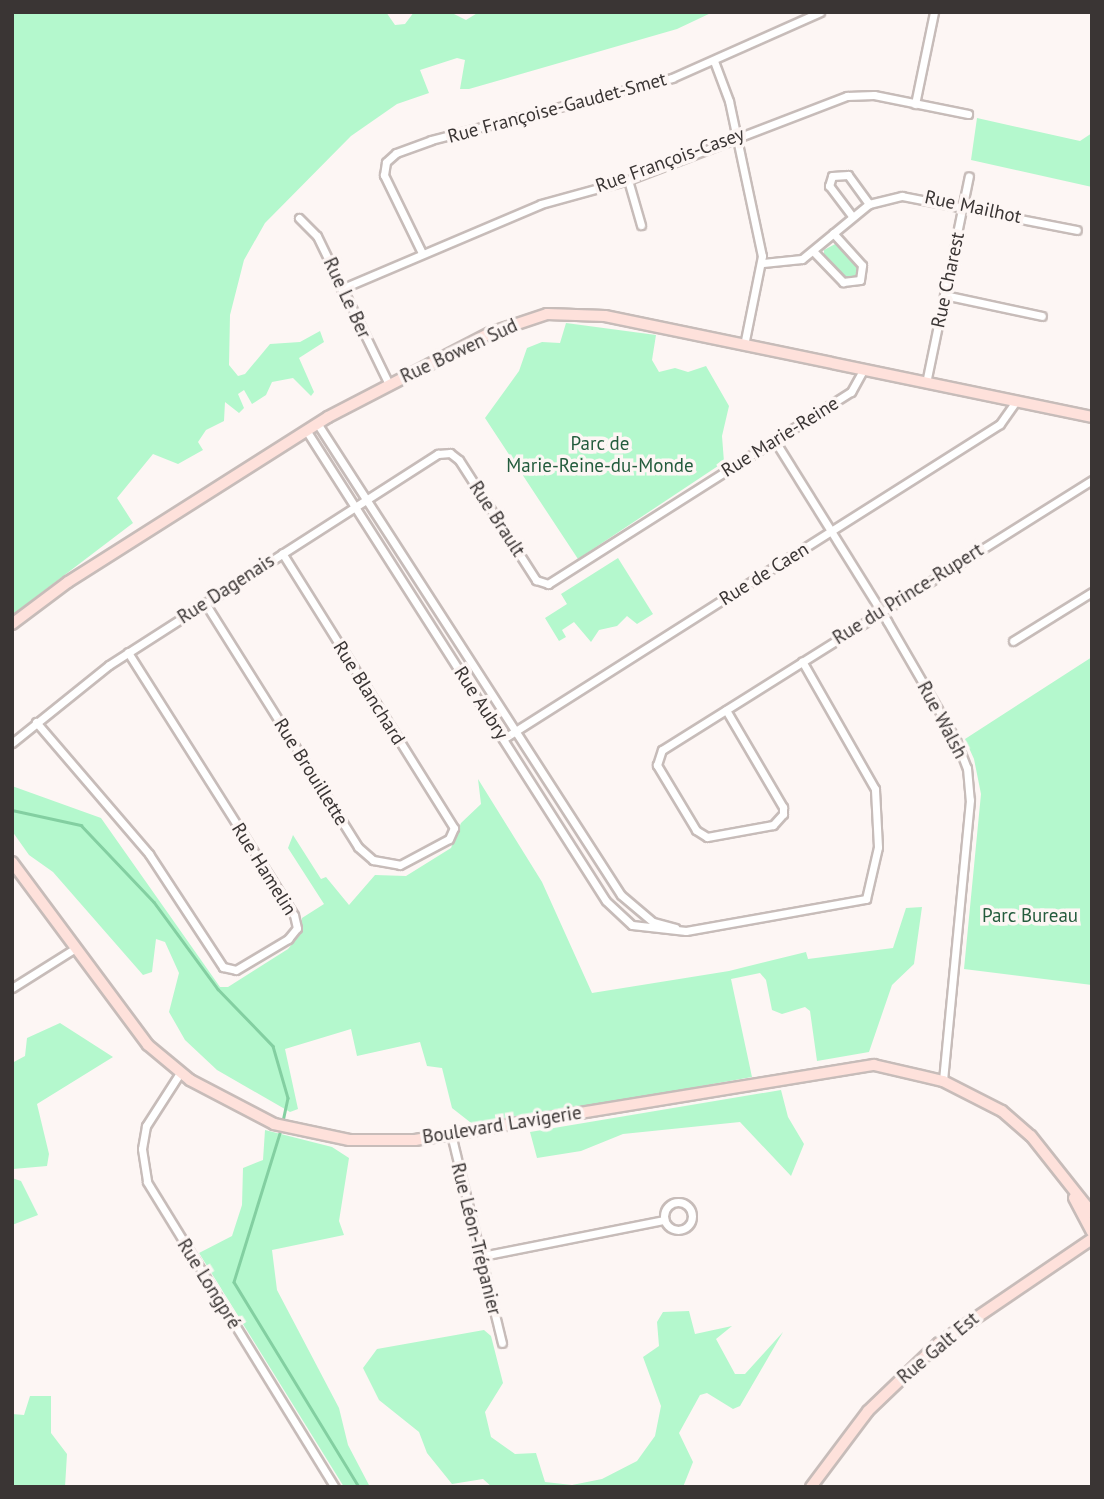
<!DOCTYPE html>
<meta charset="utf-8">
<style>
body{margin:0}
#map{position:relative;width:1104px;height:1499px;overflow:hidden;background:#fdf6f4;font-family:"PT Sans",sans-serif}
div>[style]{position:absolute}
.green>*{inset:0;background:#b4f8cd}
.stream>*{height:2.5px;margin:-1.25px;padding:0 1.25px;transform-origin:1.25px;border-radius:1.25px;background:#83cfa1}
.roads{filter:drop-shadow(2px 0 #c7bcb9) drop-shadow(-2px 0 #c7bcb9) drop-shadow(0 2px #c7bcb9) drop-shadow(0 -2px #c7bcb9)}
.street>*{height:7px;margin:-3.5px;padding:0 3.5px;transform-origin:3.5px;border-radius:3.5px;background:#fff}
.street>.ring{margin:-3.5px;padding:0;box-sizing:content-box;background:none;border:7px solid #fff;border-radius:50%}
.secondary>*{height:10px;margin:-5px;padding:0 5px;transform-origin:5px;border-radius:5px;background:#fee1db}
span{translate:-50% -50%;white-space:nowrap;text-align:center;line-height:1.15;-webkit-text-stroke:7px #fdf6f4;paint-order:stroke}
.street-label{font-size:19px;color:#3a3534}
.park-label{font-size:19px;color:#245c3d}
.frame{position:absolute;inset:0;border:14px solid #3a3534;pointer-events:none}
</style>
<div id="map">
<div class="green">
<i style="clip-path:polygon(12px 12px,386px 12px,395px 25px,405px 24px,414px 12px,450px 12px,466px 20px,479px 12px,713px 12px,677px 29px,469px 89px,460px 89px,465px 60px,457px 58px,420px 70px,429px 93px,397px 104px,351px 136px,265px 223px,244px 260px,230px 315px,229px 365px,238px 376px,245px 374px,270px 344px,300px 342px,320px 331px,324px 342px,299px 358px,314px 392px,311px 396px,293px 378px,272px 382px,266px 395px,252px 404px,244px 390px,238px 394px,244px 408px,239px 413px,225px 402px,224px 421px,206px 430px,198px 442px,203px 450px,178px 464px,153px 454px,117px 498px,133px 523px,12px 615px)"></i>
<i style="clip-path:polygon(977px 118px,1080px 141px,1092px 133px,1092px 187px,971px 160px)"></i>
<i style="clip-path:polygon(837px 243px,857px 266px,855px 279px,843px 277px,824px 257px,824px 250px)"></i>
<i style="clip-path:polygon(566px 323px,656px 335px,652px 360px,659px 372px,675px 368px,688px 372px,706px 366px,729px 406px,722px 436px,724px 462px,578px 559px,485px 418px,519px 371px,527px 348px,542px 342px,560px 343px)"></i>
<i style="clip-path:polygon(618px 558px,653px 614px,637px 624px,627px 616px,617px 626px,599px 630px,591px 642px,574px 622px,562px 630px,566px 637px,559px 641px,545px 618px,567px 604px,561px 594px)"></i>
<i style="clip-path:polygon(1092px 657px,1092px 985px,964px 969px,981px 794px,974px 759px,965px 739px)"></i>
<i style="clip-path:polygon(478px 779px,542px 882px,592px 993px,729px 971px,806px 952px,808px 959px,893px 948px,906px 908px,922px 907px,914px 964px,892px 985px,869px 1052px,817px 1061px,810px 1011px,805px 1007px,782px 1014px,772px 1010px,766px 980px,760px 973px,731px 979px,752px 1077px,475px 1126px,452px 1108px,442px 1068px,427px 1066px,420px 1042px,357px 1056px,351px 1029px,285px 1049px,298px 1109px,290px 1112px,217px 1070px,185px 1040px,169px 1012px,179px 973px,165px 942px,156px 939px,152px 972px,143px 975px,53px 872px,29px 855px,12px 831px,12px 786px,101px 818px,220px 987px,228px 987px,288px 949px,301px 933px,302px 918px,324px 904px,288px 848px,293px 835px,321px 879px,326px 877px,349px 905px,375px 875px,406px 876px,451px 848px,461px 823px,481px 804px)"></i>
<i style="clip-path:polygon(60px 1023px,113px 1057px,37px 1104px,49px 1154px,47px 1166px,13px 1169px,12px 1063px,25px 1056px,27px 1038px)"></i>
<i style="clip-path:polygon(781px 1090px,788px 1117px,804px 1144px,791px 1176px,740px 1122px,623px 1134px,581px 1151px,537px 1158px,530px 1132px)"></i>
<i style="clip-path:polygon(265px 1130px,332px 1147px,349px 1158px,339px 1221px,344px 1235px,272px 1250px,277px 1290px,339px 1408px,348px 1445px,370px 1487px,344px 1487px,199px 1253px,232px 1236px,242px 1205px,243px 1168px,263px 1160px)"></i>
<i style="clip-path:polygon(12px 1178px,21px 1181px,38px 1215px,12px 1225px)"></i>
<i style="clip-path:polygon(689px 1311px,695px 1334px,732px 1326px,716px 1339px,735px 1374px,745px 1374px,783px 1332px,740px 1406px,733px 1409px,707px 1393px,700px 1395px,679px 1433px,693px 1462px,683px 1487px,492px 1487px,483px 1479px,452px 1484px,427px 1453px,419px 1432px,379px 1400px,363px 1368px,377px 1349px,484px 1330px,491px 1336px,503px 1383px,485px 1412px,491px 1437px,515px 1454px,536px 1453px,545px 1482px,572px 1485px,602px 1479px,637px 1461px,655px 1436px,661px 1406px,643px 1357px,659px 1346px,657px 1322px,663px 1312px)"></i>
<i style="clip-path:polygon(30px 1396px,51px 1396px,51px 1433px,67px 1454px,65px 1487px,12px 1487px,12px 1414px,24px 1415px)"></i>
</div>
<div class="stream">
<i style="left:12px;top:810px;width:71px;rotate:12.3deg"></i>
<i style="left:81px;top:825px;width:106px;rotate:46.5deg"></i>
<i style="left:154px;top:902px;width:108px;rotate:53.7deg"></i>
<i style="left:218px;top:989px;width:79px;rotate:46deg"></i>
<i style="left:273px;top:1046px;width:54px;rotate:73.9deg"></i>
<i style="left:288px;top:1098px;width:24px;rotate:102deg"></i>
<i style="left:282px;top:1127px;width:162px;rotate:107.2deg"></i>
<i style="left:234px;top:1282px;width:240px;rotate:58.6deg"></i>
</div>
<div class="roads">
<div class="street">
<i style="left:714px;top:61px;width:43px;rotate:69.4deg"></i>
<i style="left:729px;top:101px;width:158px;rotate:78deg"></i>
<i style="left:762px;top:256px;width:91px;rotate:101.4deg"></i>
<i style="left:915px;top:104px;width:94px;rotate:-78.3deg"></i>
<i style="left:628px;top:180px;width:47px;rotate:73.9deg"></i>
<i style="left:852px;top:216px;width:38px;rotate:-127deg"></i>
<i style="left:829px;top:186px;width:10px;rotate:-73deg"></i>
<i style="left:832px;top:176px;width:16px;rotate:-4deg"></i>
<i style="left:848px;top:175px;width:36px;rotate:54deg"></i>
<i style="left:299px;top:218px;width:25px;rotate:45deg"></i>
<i style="left:317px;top:236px;width:165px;rotate:64.1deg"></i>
<i style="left:814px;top:252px;width:42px;rotate:46deg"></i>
<i style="left:843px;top:282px;width:17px;rotate:-7deg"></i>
<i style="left:860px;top:280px;width:15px;rotate:-82deg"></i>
<i style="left:862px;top:265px;width:43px;rotate:-132.2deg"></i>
<i style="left:422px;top:253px;width:87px;rotate:-116deg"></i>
<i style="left:384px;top:175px;width:13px;rotate:-81deg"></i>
<i style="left:386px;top:162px;width:13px;rotate:-42deg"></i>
<i style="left:396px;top:153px;width:37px;rotate:-20deg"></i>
<i style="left:431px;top:140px;width:249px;rotate:-14.4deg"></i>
<i style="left:672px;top:78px;width:162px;rotate:-24deg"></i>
<i style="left:763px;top:263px;width:39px;rotate:-6deg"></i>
<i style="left:802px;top:259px;width:87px;rotate:-39.4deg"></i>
<i style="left:869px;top:204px;width:34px;rotate:-14deg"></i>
<i style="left:902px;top:196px;width:178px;rotate:11deg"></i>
<i style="left:341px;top:289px;width:217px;rotate:-23deg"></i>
<i style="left:541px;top:204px;width:90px;rotate:-15.4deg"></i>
<i style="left:628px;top:180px;width:235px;rotate:-21deg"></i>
<i style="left:847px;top:96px;width:27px;rotate:-2deg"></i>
<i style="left:874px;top:95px;width:96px;rotate:11.4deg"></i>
<i style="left:944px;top:295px;width:100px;rotate:12.1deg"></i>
<i style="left:926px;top:383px;width:211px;rotate:-78.3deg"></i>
<i style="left:317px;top:423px;width:561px;rotate:57.22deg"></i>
<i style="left:621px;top:895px;width:42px;rotate:40.2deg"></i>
<i style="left:653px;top:922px;width:23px;rotate:15deg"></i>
<i style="left:306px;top:430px;width:558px;rotate:57.51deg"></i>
<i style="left:606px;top:901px;width:35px;rotate:43deg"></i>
<i style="left:632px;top:925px;width:54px;rotate:6.3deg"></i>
<i style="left:686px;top:931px;width:183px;rotate:-10.1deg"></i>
<i style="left:866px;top:899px;width:53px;rotate:-77deg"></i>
<i style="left:878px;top:847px;width:58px;rotate:-93deg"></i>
<i style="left:875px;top:789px;width:147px;rotate:-119.7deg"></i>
<i style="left:775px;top:441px;width:212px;rotate:58.1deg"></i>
<i style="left:887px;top:621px;width:138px;rotate:59.9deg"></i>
<i style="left:956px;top:740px;width:30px;rotate:69deg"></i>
<i style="left:967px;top:768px;width:32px;rotate:85deg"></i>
<i style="left:970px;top:800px;width:282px;rotate:95.5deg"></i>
<i style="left:205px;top:603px;width:288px;rotate:57.9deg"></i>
<i style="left:358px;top:847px;width:20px;rotate:41deg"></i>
<i style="left:373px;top:860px;width:27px;rotate:10deg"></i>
<i style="left:400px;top:865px;width:55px;rotate:-28deg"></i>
<i style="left:449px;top:839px;width:12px;rotate:-66deg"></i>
<i style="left:454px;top:828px;width:324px;rotate:-122deg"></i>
<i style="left:1013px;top:641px;width:93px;rotate:-31.8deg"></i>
<i style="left:726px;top:710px;width:113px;rotate:59.6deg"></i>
<i style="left:783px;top:807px;width:7px;rotate:90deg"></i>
<i style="left:783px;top:814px;width:15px;rotate:132deg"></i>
<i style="left:773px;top:825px;width:67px;rotate:169.7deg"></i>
<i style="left:707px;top:837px;width:13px;rotate:-148deg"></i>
<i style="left:696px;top:830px;width:76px;rotate:-121deg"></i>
<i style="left:657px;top:765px;width:16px;rotate:-72deg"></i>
<i style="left:662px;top:750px;width:508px;rotate:-32.12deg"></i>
<i style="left:36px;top:722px;width:174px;rotate:49.4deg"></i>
<i style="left:149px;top:854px;width:135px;rotate:56.8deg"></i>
<i style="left:223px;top:967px;width:13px;rotate:13deg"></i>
<i style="left:236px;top:970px;width:61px;rotate:-30.8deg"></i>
<i style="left:288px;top:939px;width:14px;rotate:-51deg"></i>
<i style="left:297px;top:928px;width:13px;rotate:-103deg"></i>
<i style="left:294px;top:915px;width:311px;rotate:-122.3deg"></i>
<i style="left:503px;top:739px;width:588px;rotate:-32.37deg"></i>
<i style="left:1000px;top:424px;width:28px;rotate:-55deg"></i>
<i style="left:12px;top:743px;width:124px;rotate:-38.8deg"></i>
<i style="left:109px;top:665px;width:391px;rotate:-32.7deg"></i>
<i style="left:438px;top:454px;width:12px;rotate:-5deg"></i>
<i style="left:450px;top:453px;width:11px;rotate:38deg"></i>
<i style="left:459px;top:460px;width:143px;rotate:57.3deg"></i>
<i style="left:536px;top:580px;width:13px;rotate:18deg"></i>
<i style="left:548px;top:584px;width:359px;rotate:-32.4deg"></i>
<i style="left:851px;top:392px;width:25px;rotate:-61deg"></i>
<i style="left:12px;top:988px;width:73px;rotate:-32.2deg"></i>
<i style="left:180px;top:1073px;width:63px;rotate:122.7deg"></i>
<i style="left:146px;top:1126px;width:23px;rotate:100deg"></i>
<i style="left:142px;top:1149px;width:33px;rotate:81deg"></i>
<i style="left:147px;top:1182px;width:358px;rotate:58.4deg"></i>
<i style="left:451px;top:1134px;width:215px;rotate:76.3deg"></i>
<i class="ring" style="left:664px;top:1202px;width:21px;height:21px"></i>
<i style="left:477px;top:1257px;width:191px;rotate:-11.2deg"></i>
</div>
<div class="secondary">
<i style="left:12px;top:624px;width:70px;rotate:-36.9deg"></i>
<i style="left:68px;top:582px;width:308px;rotate:-32.4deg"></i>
<i style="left:328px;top:417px;width:182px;rotate:-27.4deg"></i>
<i style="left:490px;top:333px;width:60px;rotate:-18.4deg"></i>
<i style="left:547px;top:314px;width:58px;rotate:2deg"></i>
<i style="left:605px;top:316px;width:497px;rotate:11.7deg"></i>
<i style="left:12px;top:862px;width:228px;rotate:53.4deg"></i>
<i style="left:148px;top:1045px;width:55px;rotate:39.8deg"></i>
<i style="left:190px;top:1080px;width:95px;rotate:27.6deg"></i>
<i style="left:274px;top:1124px;width:77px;rotate:12deg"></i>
<i style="left:349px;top:1140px;width:66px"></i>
<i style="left:415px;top:1140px;width:465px;rotate:-9.3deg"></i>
<i style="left:874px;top:1065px;width:71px;rotate:13.1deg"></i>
<i style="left:943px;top:1081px;width:66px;rotate:27deg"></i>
<i style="left:1002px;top:1111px;width:38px;rotate:41deg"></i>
<i style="left:1031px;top:1136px;width:98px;rotate:51.6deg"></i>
<i style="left:1074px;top:1198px;width:38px;rotate:62deg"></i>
<i style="left:811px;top:1487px;width:95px;rotate:-53.1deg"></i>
<i style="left:868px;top:1411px;width:98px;rotate:-43.8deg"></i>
<i style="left:939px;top:1343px;width:185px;rotate:-34.2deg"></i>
</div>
</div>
<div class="street-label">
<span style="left:557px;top:108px;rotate:-15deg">Rue Françoise-Gaudet-Smet</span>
<span style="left:670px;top:160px;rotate:-20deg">Rue François-Casey</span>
<span style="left:973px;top:207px;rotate:12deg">Rue Mailhot</span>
<span style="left:948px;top:280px;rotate:-78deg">Rue Charest</span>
<span style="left:347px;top:298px;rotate:65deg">Rue Le Ber</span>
<span style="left:459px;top:351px;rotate:-25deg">Rue Bowen Sud</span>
<span style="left:780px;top:437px;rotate:-32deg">Rue Marie-Reine</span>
<span style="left:497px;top:519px;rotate:57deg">Rue Brault</span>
<span style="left:764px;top:574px;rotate:-32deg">Rue de Caen</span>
<span style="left:226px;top:589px;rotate:-33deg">Rue Dagenais</span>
<span style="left:908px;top:594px;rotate:-32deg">Rue du Prince-Rupert</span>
<span style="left:369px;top:693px;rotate:58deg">Rue Blanchard</span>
<span style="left:481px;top:703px;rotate:57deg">Rue Aubry</span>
<span style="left:942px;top:720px;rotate:62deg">Rue Walsh</span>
<span style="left:311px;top:772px;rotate:58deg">Rue Brouillette</span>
<span style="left:264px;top:869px;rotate:58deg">Rue Hamelin</span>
<span style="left:502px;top:1125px;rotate:-9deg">Boulevard Lavigerie</span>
<span style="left:476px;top:1239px;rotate:76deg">Rue Léon-Trépanier</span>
<span style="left:209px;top:1284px;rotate:58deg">Rue Longpré</span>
<span style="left:938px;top:1348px;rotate:-40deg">Rue Galt Est</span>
</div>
<div class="park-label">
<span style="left:600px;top:455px">Parc de<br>Marie-Reine-du-Monde</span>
<span style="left:1030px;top:916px">Parc Bureau</span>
</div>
<div class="frame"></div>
</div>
